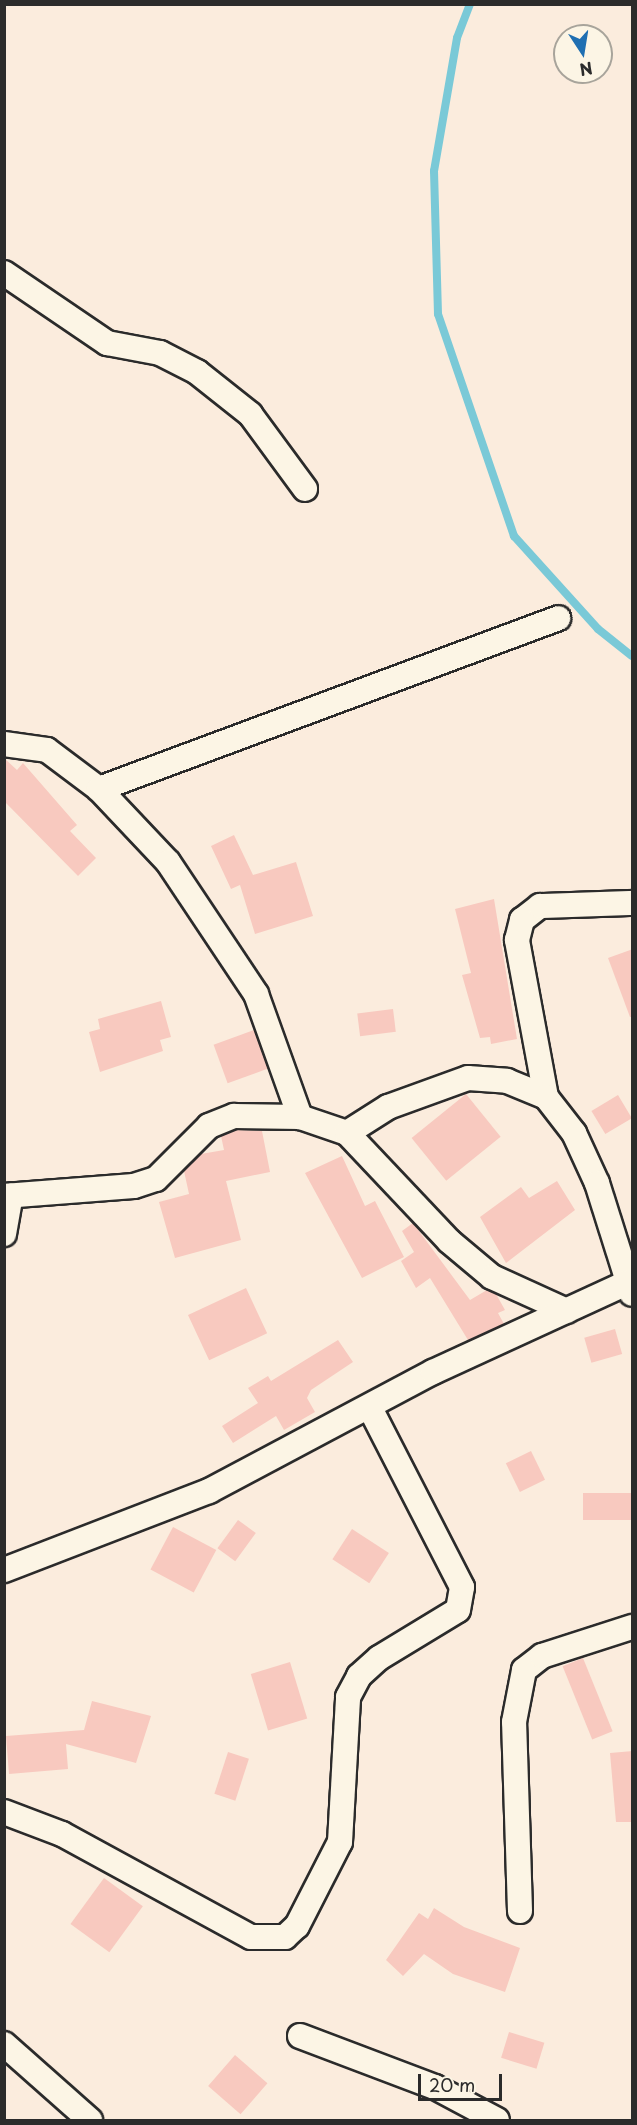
<!DOCTYPE html>
<style>
body{margin:0}
#map{position:relative;width:637px;height:2125px;overflow:hidden;background:#fbecdd;font-family:"Playpen Sans",sans-serif}
div>[style]{position:absolute}
.stream>*{height:8px;margin:-4px;padding:0 4px;transform-origin:4px;border-radius:4px;background:#7ac9d7}
.building>*{inset:0;background:#f8c9bf;transform-origin:0 0}
.roads{filter:drop-shadow(2px 0 #2b2b2b) drop-shadow(-2px 0 #2b2b2b) drop-shadow(0 2px #2b2b2b) drop-shadow(0 -2px #2b2b2b)}
.street>*{height:24px;margin:-12px;padding:0 12px;transform-origin:12px;border-radius:12px;background:#fcf5e5}
span{translate:-50% -50%;white-space:nowrap;text-align:center;line-height:1.15;-webkit-text-stroke:4.5px #fcf5e5;paint-order:stroke}
.frame{position:absolute;inset:0;border:6px solid #2b2b2b;pointer-events:none}
.north{position:absolute;left:553px;top:24px;width:60px;height:60px;box-sizing:border-box;background:#fcf5e5;border:2px solid #a8a49b;border-radius:50%;rotate:168deg;font-size:16px;font-weight:700;line-height:24px;text-align:center;color:#2b2b2b}
.north::after{content:'';display:block;margin:auto;width:21px;height:27px;background:#1f6fb2;clip-path:polygon(50% 0,100% 100%,50% 72%,0 100%)}
.scale{position:absolute;left:418px;top:2074px;width:84px;height:27px;box-sizing:border-box;border:3px solid #2b2b2b;border-top:0;padding-left:8px;font-size:18px;line-height:21px;white-space:nowrap;color:#2b2b2b;-webkit-text-stroke:4px #fcf5e5;paint-order:stroke}
</style>
<div id="map">
<div class="stream">
<i style="left:470px;top:4px;width:36px;rotate:111deg"></i>
<i style="left:457px;top:38px;width:135px;rotate:99.8deg"></i>
<i style="left:434px;top:171px;width:143px;rotate:88.4deg"></i>
<i style="left:438px;top:314px;width:235px;rotate:71.1deg"></i>
<i style="left:514px;top:536px;width:125px;rotate:47.9deg"></i>
<i style="left:598px;top:629px;width:43px;rotate:38.5deg"></i>
</div>
<div class="building">
<i style="clip-path:polygon(4px 758px,17px 770px,23px 763px,77px 825px,70px 831px,96px 858px,78px 876px,4px 801px)"></i>
<i style="clip-path:polygon(234px 835px,253px 875px,296px 862px,313px 916px,255px 934px,240px 885px,231px 889px,211px 846px)"></i>
<i style="clip-path:polygon(494px 899px,517px 1039px,491px 1044px,490px 1037px,480px 1038px,462px 975px,471px 973px,455px 909px)"></i>
<i style="clip-path:polygon(633px 949px,633px 1017px,630px 1017px,608px 958px)"></i>
<i style="clip-path:polygon(161px 1001px,171px 1037px,160px 1040px,163px 1051px,100px 1072px,89px 1032px,100px 1029px,98px 1019px)"></i>
<i style="left:393px;top:1009px;width:23px;height:36px;rotate:83deg"></i>
<i style="left:254px;top:1030px;width:41px;height:43px;rotate:70deg"></i>
<i style="left:466px;top:1094px;width:55px;height:70px;rotate:51deg"></i>
<i style="left:618px;top:1095px;width:27px;height:31px;rotate:59deg"></i>
<i style="clip-path:polygon(237px 1130px,262px 1131px,270px 1172px,226px 1181px,241px 1240px,175px 1258px,159px 1202px,189px 1194px,184px 1171px,201px 1154px,224px 1150px,221px 1136px)"></i>
<i style="clip-path:polygon(342px 1156px,365px 1206px,375px 1201px,404px 1257px,362px 1278px,305px 1173px)"></i>
<i style="clip-path:polygon(557px 1181px,575px 1210px,506px 1263px,480px 1217px,521px 1187px,529px 1198px)"></i>
<i style="clip-path:polygon(413px 1223px,470px 1300px,487px 1290px,496px 1294px,505px 1310px,498px 1313px,504px 1324px,468px 1340px,430px 1278px,416px 1288px,401px 1261px,414px 1252px,402px 1231px)"></i>
<i style="left:246px;top:1288px;width:50px;height:64px;rotate:65deg"></i>
<i style="left:615px;top:1329px;width:26px;height:32px;rotate:74deg"></i>
<i style="clip-path:polygon(338px 1340px,353px 1362px,311px 1390px,307px 1398px,315px 1412px,284px 1430px,276px 1416px,233px 1443px,222px 1426px,258px 1403px,248px 1388px,268px 1376px,271px 1381px)"></i>
<i style="left:531px;top:1451px;width:32px;height:28px;rotate:64deg"></i>
<i style="left:633px;top:1493px;width:27px;height:50px;rotate:90deg"></i>
<i style="left:238px;top:1520px;width:22px;height:35px;rotate:36deg"></i>
<i style="left:173px;top:1527px;width:49px;height:48px;rotate:28deg"></i>
<i style="left:352px;top:1529px;width:44px;height:36px;rotate:33deg"></i>
<i style="left:583px;top:1658px;width:79px;height:22px;rotate:68deg"></i>
<i style="left:290px;top:1662px;width:59px;height:41px;rotate:73deg"></i>
<i style="clip-path:polygon(92px 1701px,151px 1716px,136px 1763px,66px 1744px,68px 1769px,9px 1774px,6px 1736px,84px 1730px)"></i>
<i style="clip-path:polygon(633px 1751px,633px 1822px,616px 1822px,610px 1753px)"></i>
<i style="left:228px;top:1752px;width:22px;height:44px;rotate:18deg"></i>
<i style="left:104px;top:1878px;width:48px;height:57px;rotate:36deg"></i>
<i style="clip-path:polygon(434px 1908px,464px 1927px,520px 1948px,505px 1992px,453px 1974px,424px 1954px,403px 1976px,386px 1960px,419px 1913px,428px 1919px)"></i>
<i style="left:509px;top:2032px;width:37px;height:27px;rotate:17deg"></i>
<i style="left:235px;top:2055px;width:43px;height:41px;rotate:41deg"></i>
</div>
<div class="roads">
<div class="street">
<i style="left:4px;top:273px;width:125px;rotate:34.2deg"></i>
<i style="left:107px;top:343px;width:54px;rotate:10.7deg"></i>
<i style="left:160px;top:353px;width:42px;rotate:27.2deg"></i>
<i style="left:197px;top:372px;width:68px;rotate:38.4deg"></i>
<i style="left:250px;top:414px;width:93px;rotate:53.7deg"></i>
<i style="left:4px;top:744px;width:43px;rotate:7.9deg"></i>
<i style="left:47px;top:750px;width:65px;rotate:36.9deg"></i>
<i style="left:99px;top:789px;width:100px;rotate:46.6deg"></i>
<i style="left:168px;top:862px;width:159px;rotate:56.3deg"></i>
<i style="left:256px;top:994px;width:131px;rotate:70.3deg"></i>
<i style="left:300px;top:1117px;width:50px;rotate:18.8deg"></i>
<i style="left:347px;top:1133px;width:149px;rotate:46.6deg"></i>
<i style="left:449px;top:1241px;width:56px;rotate:39.9deg"></i>
<i style="left:492px;top:1277px;width:82px;rotate:24.4deg"></i>
<i style="left:99px;top:789px;width:490px;rotate:-20.4deg"></i>
<i style="left:546px;top:1097px;width:160px;rotate:-100.5deg"></i>
<i style="left:517px;top:940px;width:21px;rotate:-76deg"></i>
<i style="left:522px;top:920px;width:23px;rotate:-38deg"></i>
<i style="left:540px;top:906px;width:92px;rotate:-1.9deg"></i>
<i style="left:347px;top:1133px;width:49px;rotate:-32.4deg"></i>
<i style="left:388px;top:1107px;width:85px;rotate:-19.9deg"></i>
<i style="left:468px;top:1078px;width:39px;rotate:4deg"></i>
<i style="left:507px;top:1081px;width:42px;rotate:22.3deg"></i>
<i style="left:546px;top:1097px;width:46px;rotate:52.1deg"></i>
<i style="left:574px;top:1133px;width:55px;rotate:65.3deg"></i>
<i style="left:597px;top:1183px;width:116px;rotate:72.5deg"></i>
<i style="left:4px;top:1196px;width:130px;rotate:-4.4deg"></i>
<i style="left:134px;top:1186px;width:23px;rotate:-18deg"></i>
<i style="left:156px;top:1179px;width:75px;rotate:-45deg"></i>
<i style="left:209px;top:1126px;width:27px;rotate:-22deg"></i>
<i style="left:234px;top:1116px;width:66px;rotate:0.9deg"></i>
<i style="left:4px;top:1234px;width:39px;rotate:-80deg"></i>
<i style="left:4px;top:1570px;width:220px;rotate:-21.1deg"></i>
<i style="left:209px;top:1491px;width:254px;rotate:-28deg"></i>
<i style="left:433px;top:1372px;width:216px;rotate:-24.7deg"></i>
<i style="left:4px;top:1812px;width:62px;rotate:20.8deg"></i>
<i style="left:62px;top:1834px;width:215px;rotate:28.6deg"></i>
<i style="left:251px;top:1937px;width:34px"></i>
<i style="left:285px;top:1937px;width:16px;rotate:-43deg"></i>
<i style="left:297px;top:1926px;width:94px;rotate:-62.9deg"></i>
<i style="left:340px;top:1842px;width:145px;rotate:-86.8deg"></i>
<i style="left:348px;top:1697px;width:24px;rotate:-62deg"></i>
<i style="left:359px;top:1676px;width:27px;rotate:-42deg"></i>
<i style="left:379px;top:1658px;width:92px;rotate:-31.3deg"></i>
<i style="left:458px;top:1610px;width:23px;rotate:-80deg"></i>
<i style="left:462px;top:1587px;width:201px;rotate:-117.2deg"></i>
<i style="left:520px;top:1911px;width:189px;rotate:-91.8deg"></i>
<i style="left:514px;top:1722px;width:53px;rotate:-79.1deg"></i>
<i style="left:524px;top:1670px;width:23px;rotate:-38deg"></i>
<i style="left:542px;top:1656px;width:95px;rotate:-17.9deg"></i>
<i style="left:300px;top:2036px;width:144px;rotate:20.7deg"></i>
<i style="left:435px;top:2087px;width:70px;rotate:28deg"></i>
<i style="left:4px;top:2044px;width:115px;rotate:41.5deg"></i>
</div>
</div>
<div class="frame"></div>
<div class="north">N</div>
<div class="scale">20 m</div>
</div>
